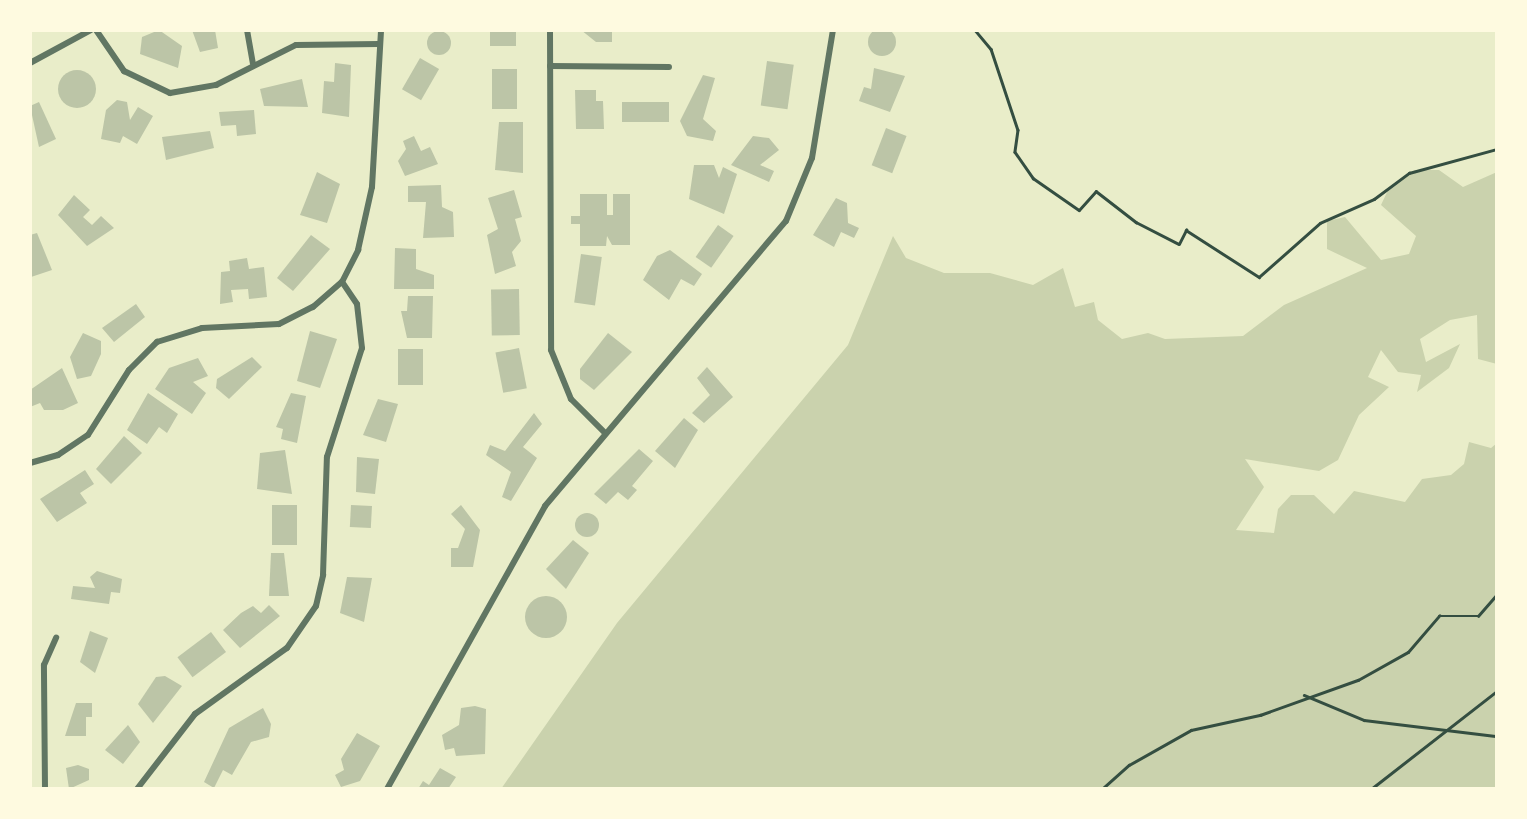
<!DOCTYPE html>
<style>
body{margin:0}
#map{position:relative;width:1527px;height:819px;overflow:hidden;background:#e9edc9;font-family:"Noto Sans",sans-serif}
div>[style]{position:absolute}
.green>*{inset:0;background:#cad2ad}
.building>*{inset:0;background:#bcc5a7;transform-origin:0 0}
.round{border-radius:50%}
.path>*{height:2.5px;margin:-1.25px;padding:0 1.25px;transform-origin:1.25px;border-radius:1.25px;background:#344e41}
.minor>*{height:6px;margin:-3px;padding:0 3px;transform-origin:3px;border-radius:3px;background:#617663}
span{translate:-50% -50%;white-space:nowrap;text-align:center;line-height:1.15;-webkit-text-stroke:9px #fefae0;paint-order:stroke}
.frame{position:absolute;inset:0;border:32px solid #fefae0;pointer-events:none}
</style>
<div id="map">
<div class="green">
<i style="clip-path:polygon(1415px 170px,1439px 170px,1463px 187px,1497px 172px,1497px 364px,1478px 359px,1477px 315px,1450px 320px,1420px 339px,1426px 362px,1460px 344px,1449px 368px,1417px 392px,1421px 375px,1398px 372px,1381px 350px,1368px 377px,1389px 387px,1359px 415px,1338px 460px,1319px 471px,1245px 459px,1264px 487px,1236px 530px,1274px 533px,1278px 509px,1291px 495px,1314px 495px,1334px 514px,1354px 491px,1405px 502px,1422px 479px,1451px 475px,1464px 464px,1469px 442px,1491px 448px,1497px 443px,1497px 789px,501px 789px,617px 623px,848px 345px,893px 236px,906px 258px,944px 273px,990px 273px,1033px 285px,1063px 268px,1075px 307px,1094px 302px,1098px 320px,1122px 339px,1148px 333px,1165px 339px,1243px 336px,1284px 305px,1367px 268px,1327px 249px,1327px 221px,1345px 217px,1381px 260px,1409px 254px,1416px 236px,1381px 205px,1389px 188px)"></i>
</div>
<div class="building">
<i class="round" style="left:868px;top:28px;width:28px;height:28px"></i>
<i style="clip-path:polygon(159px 30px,182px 46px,178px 68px,140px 54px,142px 37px)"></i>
<i style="clip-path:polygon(192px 30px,215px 30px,218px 48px,200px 52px)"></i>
<i style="left:490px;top:30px;width:26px;height:16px"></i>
<i style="clip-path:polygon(581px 30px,612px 30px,612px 42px,596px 42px)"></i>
<i class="round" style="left:427px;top:31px;width:24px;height:24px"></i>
<i style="left:420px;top:58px;width:22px;height:36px;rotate:30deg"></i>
<i style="left:767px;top:61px;width:27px;height:45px;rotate:8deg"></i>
<i style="clip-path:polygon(335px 63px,351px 65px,349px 117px,322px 113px,324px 81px,334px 82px)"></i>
<i style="clip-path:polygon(874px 68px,905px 76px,890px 112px,859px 101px,864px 87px,871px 89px)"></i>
<i style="left:492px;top:69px;width:25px;height:40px"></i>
<i class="round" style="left:58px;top:70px;width:38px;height:38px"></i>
<i style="clip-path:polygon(703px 75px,715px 78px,703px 119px,716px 131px,713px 141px,687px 136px,680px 121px)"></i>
<i style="clip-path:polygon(302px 79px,308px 107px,264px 106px,260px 89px)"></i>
<i style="clip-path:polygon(575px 90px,596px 90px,596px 101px,603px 101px,604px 129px,576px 129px)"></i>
<i style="clip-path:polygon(117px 100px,127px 102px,130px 120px,138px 107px,153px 116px,137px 144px,123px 136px,120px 143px,101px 139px,106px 110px)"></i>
<i style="clip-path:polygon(39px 102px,56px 139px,39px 147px,30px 106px)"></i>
<i style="left:622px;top:102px;width:47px;height:20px"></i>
<i style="clip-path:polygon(254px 110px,256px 134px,237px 136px,236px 125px,221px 126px,219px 112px)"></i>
<i style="clip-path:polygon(499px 122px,523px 122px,523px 173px,495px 170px)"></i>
<i style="left:886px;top:128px;width:22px;height:40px;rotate:21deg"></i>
<i style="clip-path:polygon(210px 131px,214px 148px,166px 160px,162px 137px)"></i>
<i style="clip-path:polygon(414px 136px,421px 151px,430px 147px,438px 164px,405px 176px,398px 161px,406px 149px,403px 141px)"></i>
<i style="clip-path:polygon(753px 136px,769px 138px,779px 150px,760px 165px,774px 171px,769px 182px,731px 165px)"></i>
<i style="clip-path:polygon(694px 165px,714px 165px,719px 178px,723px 167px,737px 174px,724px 214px,689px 199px)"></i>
<i style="clip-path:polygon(317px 172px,340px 184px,327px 223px,300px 215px)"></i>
<i style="clip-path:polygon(441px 185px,442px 207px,453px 212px,454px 237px,423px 238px,426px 202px,408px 202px,408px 186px)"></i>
<i style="clip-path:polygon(514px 190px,522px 217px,515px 219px,521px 241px,512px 252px,516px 266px,495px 274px,487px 235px,498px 229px,488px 198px)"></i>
<i style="clip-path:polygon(580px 194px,607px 194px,607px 215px,613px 215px,613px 194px,630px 194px,630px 245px,612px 245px,607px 236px,606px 246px,580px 246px,580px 224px,571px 224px,571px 216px,580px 216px)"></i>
<i style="clip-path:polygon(74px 195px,90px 210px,83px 217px,92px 225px,101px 216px,114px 228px,87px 246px,58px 215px)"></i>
<i style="clip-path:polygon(836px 198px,847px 203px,848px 223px,859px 228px,854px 238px,841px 232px,834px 247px,813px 235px)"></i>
<i style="left:718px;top:225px;width:19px;height:39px;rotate:35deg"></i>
<i style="clip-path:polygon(37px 233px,52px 270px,31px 277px,30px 235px)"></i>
<i style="clip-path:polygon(311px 235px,330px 249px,293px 291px,277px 278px)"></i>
<i style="clip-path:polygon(395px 248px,416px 249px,416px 269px,434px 275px,434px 289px,394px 289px)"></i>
<i style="clip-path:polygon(670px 250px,702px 274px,694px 286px,681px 279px,669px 300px,643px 280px,657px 256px)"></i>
<i style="left:581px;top:254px;width:21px;height:49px;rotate:8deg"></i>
<i style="clip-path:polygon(247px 258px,249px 269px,264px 267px,267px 297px,249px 299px,248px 289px,231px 290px,233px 302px,220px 304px,221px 272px,230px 271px,229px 261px)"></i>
<i style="left:519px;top:289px;width:46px;height:28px;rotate:89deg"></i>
<i style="clip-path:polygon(408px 296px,433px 296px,432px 338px,407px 338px,401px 311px,407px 311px)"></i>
<i style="clip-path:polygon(136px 304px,145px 317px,114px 342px,102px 328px)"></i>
<i style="clip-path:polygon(310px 331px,337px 339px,320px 388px,297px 381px)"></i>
<i style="clip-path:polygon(83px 333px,101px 341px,101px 354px,91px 376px,77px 379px,70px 357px)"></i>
<i style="clip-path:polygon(608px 333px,632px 352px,594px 390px,580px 379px,580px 369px)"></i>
<i style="left:519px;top:348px;width:41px;height:24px;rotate:79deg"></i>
<i style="left:398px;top:349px;width:25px;height:36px"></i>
<i style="clip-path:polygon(252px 357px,262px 367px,229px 399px,216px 388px,217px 379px)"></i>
<i style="clip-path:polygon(198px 358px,208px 376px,193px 382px,206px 393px,192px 414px,155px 389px,169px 368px)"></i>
<i style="clip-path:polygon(707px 367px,733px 397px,704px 423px,692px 413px,710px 395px,697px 378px)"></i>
<i style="clip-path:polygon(62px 368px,78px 403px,63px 410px,44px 410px,40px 403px,30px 407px,30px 390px)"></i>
<i style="clip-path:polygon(148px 393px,178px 414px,167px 433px,159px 427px,147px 444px,127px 430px)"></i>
<i style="clip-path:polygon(291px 393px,306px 396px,297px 443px,281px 439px,283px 429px,276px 427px)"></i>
<i style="clip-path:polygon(378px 399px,398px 404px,386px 442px,363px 435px)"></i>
<i style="clip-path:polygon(534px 413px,542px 424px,523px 447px,537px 458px,511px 501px,502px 497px,511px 472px,486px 455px,490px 445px,505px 451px)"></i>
<i style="clip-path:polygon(684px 418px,698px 430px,675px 468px,655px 451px)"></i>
<i style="clip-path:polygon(124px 436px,142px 453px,111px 484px,96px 469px)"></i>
<i style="clip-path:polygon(639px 449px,653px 461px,632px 486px,637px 490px,628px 500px,618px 492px,606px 504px,594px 494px)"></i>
<i style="clip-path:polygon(285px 450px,292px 494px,257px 489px,260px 453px)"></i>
<i style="clip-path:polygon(357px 457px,379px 459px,375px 494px,356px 492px)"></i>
<i style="clip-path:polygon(85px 470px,94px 484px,80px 493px,87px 503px,57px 522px,40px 499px)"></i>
<i style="left:272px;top:505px;width:25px;height:40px"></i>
<i style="left:351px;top:505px;width:21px;height:22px;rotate:3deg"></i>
<i style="clip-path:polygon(461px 505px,480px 530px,473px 567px,451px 567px,451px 548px,458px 548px,465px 529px,451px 514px)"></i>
<i class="round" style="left:575px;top:513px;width:24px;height:24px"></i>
<i style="clip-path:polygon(573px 540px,589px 553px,566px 589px,546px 569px)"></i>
<i style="clip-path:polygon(271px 553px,284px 553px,289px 596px,269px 596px)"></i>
<i style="clip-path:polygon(97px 571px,122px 579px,120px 593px,111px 592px,109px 604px,71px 599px,73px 586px,95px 588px,90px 577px)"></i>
<i style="clip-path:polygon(347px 577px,372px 578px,364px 622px,340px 613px)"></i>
<i class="round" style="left:525px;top:596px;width:42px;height:42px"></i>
<i style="clip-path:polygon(269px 605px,280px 616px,240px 648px,223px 630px,241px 613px,253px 606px,261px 613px)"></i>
<i style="clip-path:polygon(90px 631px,108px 638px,95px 673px,80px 662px)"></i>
<i style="left:211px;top:632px;width:25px;height:42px;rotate:53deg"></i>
<i style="clip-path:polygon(165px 676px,182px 686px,153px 723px,138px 704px,156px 677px)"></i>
<i style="clip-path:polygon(76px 703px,92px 703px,92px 717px,86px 717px,86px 736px,65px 736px)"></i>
<i style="clip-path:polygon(475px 706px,486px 709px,485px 754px,456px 756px,454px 748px,445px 750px,442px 735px,459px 725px,461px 708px)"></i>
<i style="clip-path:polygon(263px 708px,271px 724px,269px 737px,251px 742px,232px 775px,223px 770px,214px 788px,204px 782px,229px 728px)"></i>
<i style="clip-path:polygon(128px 725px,140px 742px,123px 764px,105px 750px)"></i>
<i style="clip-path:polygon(357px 733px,380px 746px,360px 781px,341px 787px,335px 775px,344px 770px,341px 759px)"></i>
<i style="clip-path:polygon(78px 765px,89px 769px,89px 780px,69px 789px,66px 768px)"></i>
<i style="clip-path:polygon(440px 768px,456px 777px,448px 789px,418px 789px,423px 781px,429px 785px)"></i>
</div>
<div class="path">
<i style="left:975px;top:30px;width:25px;rotate:50deg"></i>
<i style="left:991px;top:49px;width:85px;rotate:71.6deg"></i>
<i style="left:1018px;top:130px;width:22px;rotate:98deg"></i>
<i style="left:1015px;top:152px;width:32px;rotate:55deg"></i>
<i style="left:1033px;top:178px;width:56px;rotate:34.8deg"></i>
<i style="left:1079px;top:210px;width:25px;rotate:-48deg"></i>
<i style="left:1096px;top:191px;width:51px;rotate:37.8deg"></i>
<i style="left:1136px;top:222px;width:48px;rotate:27.1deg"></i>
<i style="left:1179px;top:244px;width:16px;rotate:-63deg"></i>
<i style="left:1186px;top:230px;width:87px;rotate:32.8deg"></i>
<i style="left:1259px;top:277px;width:81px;rotate:-41.5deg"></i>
<i style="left:1320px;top:223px;width:59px;rotate:-24deg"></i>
<i style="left:1374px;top:199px;width:44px;rotate:-36.6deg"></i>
<i style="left:1409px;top:173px;width:91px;rotate:-15.3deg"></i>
<i style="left:1304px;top:695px;width:65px;rotate:22.6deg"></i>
<i style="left:1364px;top:720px;width:134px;rotate:6.9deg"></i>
<i style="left:1102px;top:789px;width:36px;rotate:-42deg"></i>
<i style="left:1129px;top:765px;width:71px;rotate:-29.4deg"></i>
<i style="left:1191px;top:730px;width:71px;rotate:-12.3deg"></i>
<i style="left:1260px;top:715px;width:104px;rotate:-19.7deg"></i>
<i style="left:1358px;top:680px;width:57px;rotate:-29.2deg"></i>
<i style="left:1408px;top:652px;width:48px;rotate:-49.3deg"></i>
<i style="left:1439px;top:616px;width:39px"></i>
<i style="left:1478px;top:616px;width:29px;rotate:-49deg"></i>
<i style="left:1371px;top:789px;width:160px;rotate:-37.9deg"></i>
</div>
<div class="minor">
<i style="left:96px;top:30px;width:50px;rotate:55.7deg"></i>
<i style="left:124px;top:71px;width:51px;rotate:25.6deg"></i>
<i style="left:170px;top:93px;width:47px;rotate:-9.9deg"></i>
<i style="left:216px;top:85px;width:89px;rotate:-26.6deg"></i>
<i style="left:296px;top:45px;width:83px;rotate:-0.7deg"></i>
<i style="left:247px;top:30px;width:34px;rotate:80deg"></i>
<i style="left:550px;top:30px;width:320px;rotate:89.8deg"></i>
<i style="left:551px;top:350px;width:53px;rotate:67.8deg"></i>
<i style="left:571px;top:399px;width:48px;rotate:45deg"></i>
<i style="left:30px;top:63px;width:69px;rotate:-28.4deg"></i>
<i style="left:550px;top:66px;width:119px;rotate:0.5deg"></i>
<i style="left:30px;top:463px;width:29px;rotate:-16deg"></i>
<i style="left:58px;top:455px;width:36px;rotate:-34deg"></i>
<i style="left:88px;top:435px;width:77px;rotate:-57.8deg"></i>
<i style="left:129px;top:370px;width:40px;rotate:-45deg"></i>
<i style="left:157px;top:342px;width:47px;rotate:-17.3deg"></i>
<i style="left:202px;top:328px;width:77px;rotate:-3deg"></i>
<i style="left:279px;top:324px;width:38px;rotate:-27deg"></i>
<i style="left:313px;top:307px;width:38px;rotate:-41deg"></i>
<i style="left:342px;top:282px;width:36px;rotate:-63deg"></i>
<i style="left:358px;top:250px;width:65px;rotate:-77.5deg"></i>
<i style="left:372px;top:187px;width:157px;rotate:-86.7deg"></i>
<i style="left:45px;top:789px;width:124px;rotate:-90.5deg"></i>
<i style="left:44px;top:665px;width:30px;rotate:-66deg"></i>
<i style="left:137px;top:789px;width:95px;rotate:-52.3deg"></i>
<i style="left:195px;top:714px;width:113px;rotate:-35.7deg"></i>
<i style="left:287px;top:648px;width:51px;rotate:-55.4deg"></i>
<i style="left:316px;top:606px;width:32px;rotate:-77deg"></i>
<i style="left:323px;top:575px;width:118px;rotate:-88.1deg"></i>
<i style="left:327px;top:457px;width:114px;rotate:-72.2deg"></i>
<i style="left:362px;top:348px;width:44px;rotate:-96.5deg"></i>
<i style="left:357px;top:304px;width:27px;rotate:-124deg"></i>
<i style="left:387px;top:789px;width:324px;rotate:-60.8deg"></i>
<i style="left:545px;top:506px;width:373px;rotate:-49.8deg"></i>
<i style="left:786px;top:221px;width:68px;rotate:-67.6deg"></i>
<i style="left:812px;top:158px;width:130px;rotate:-80.7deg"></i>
</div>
<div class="frame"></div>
</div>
